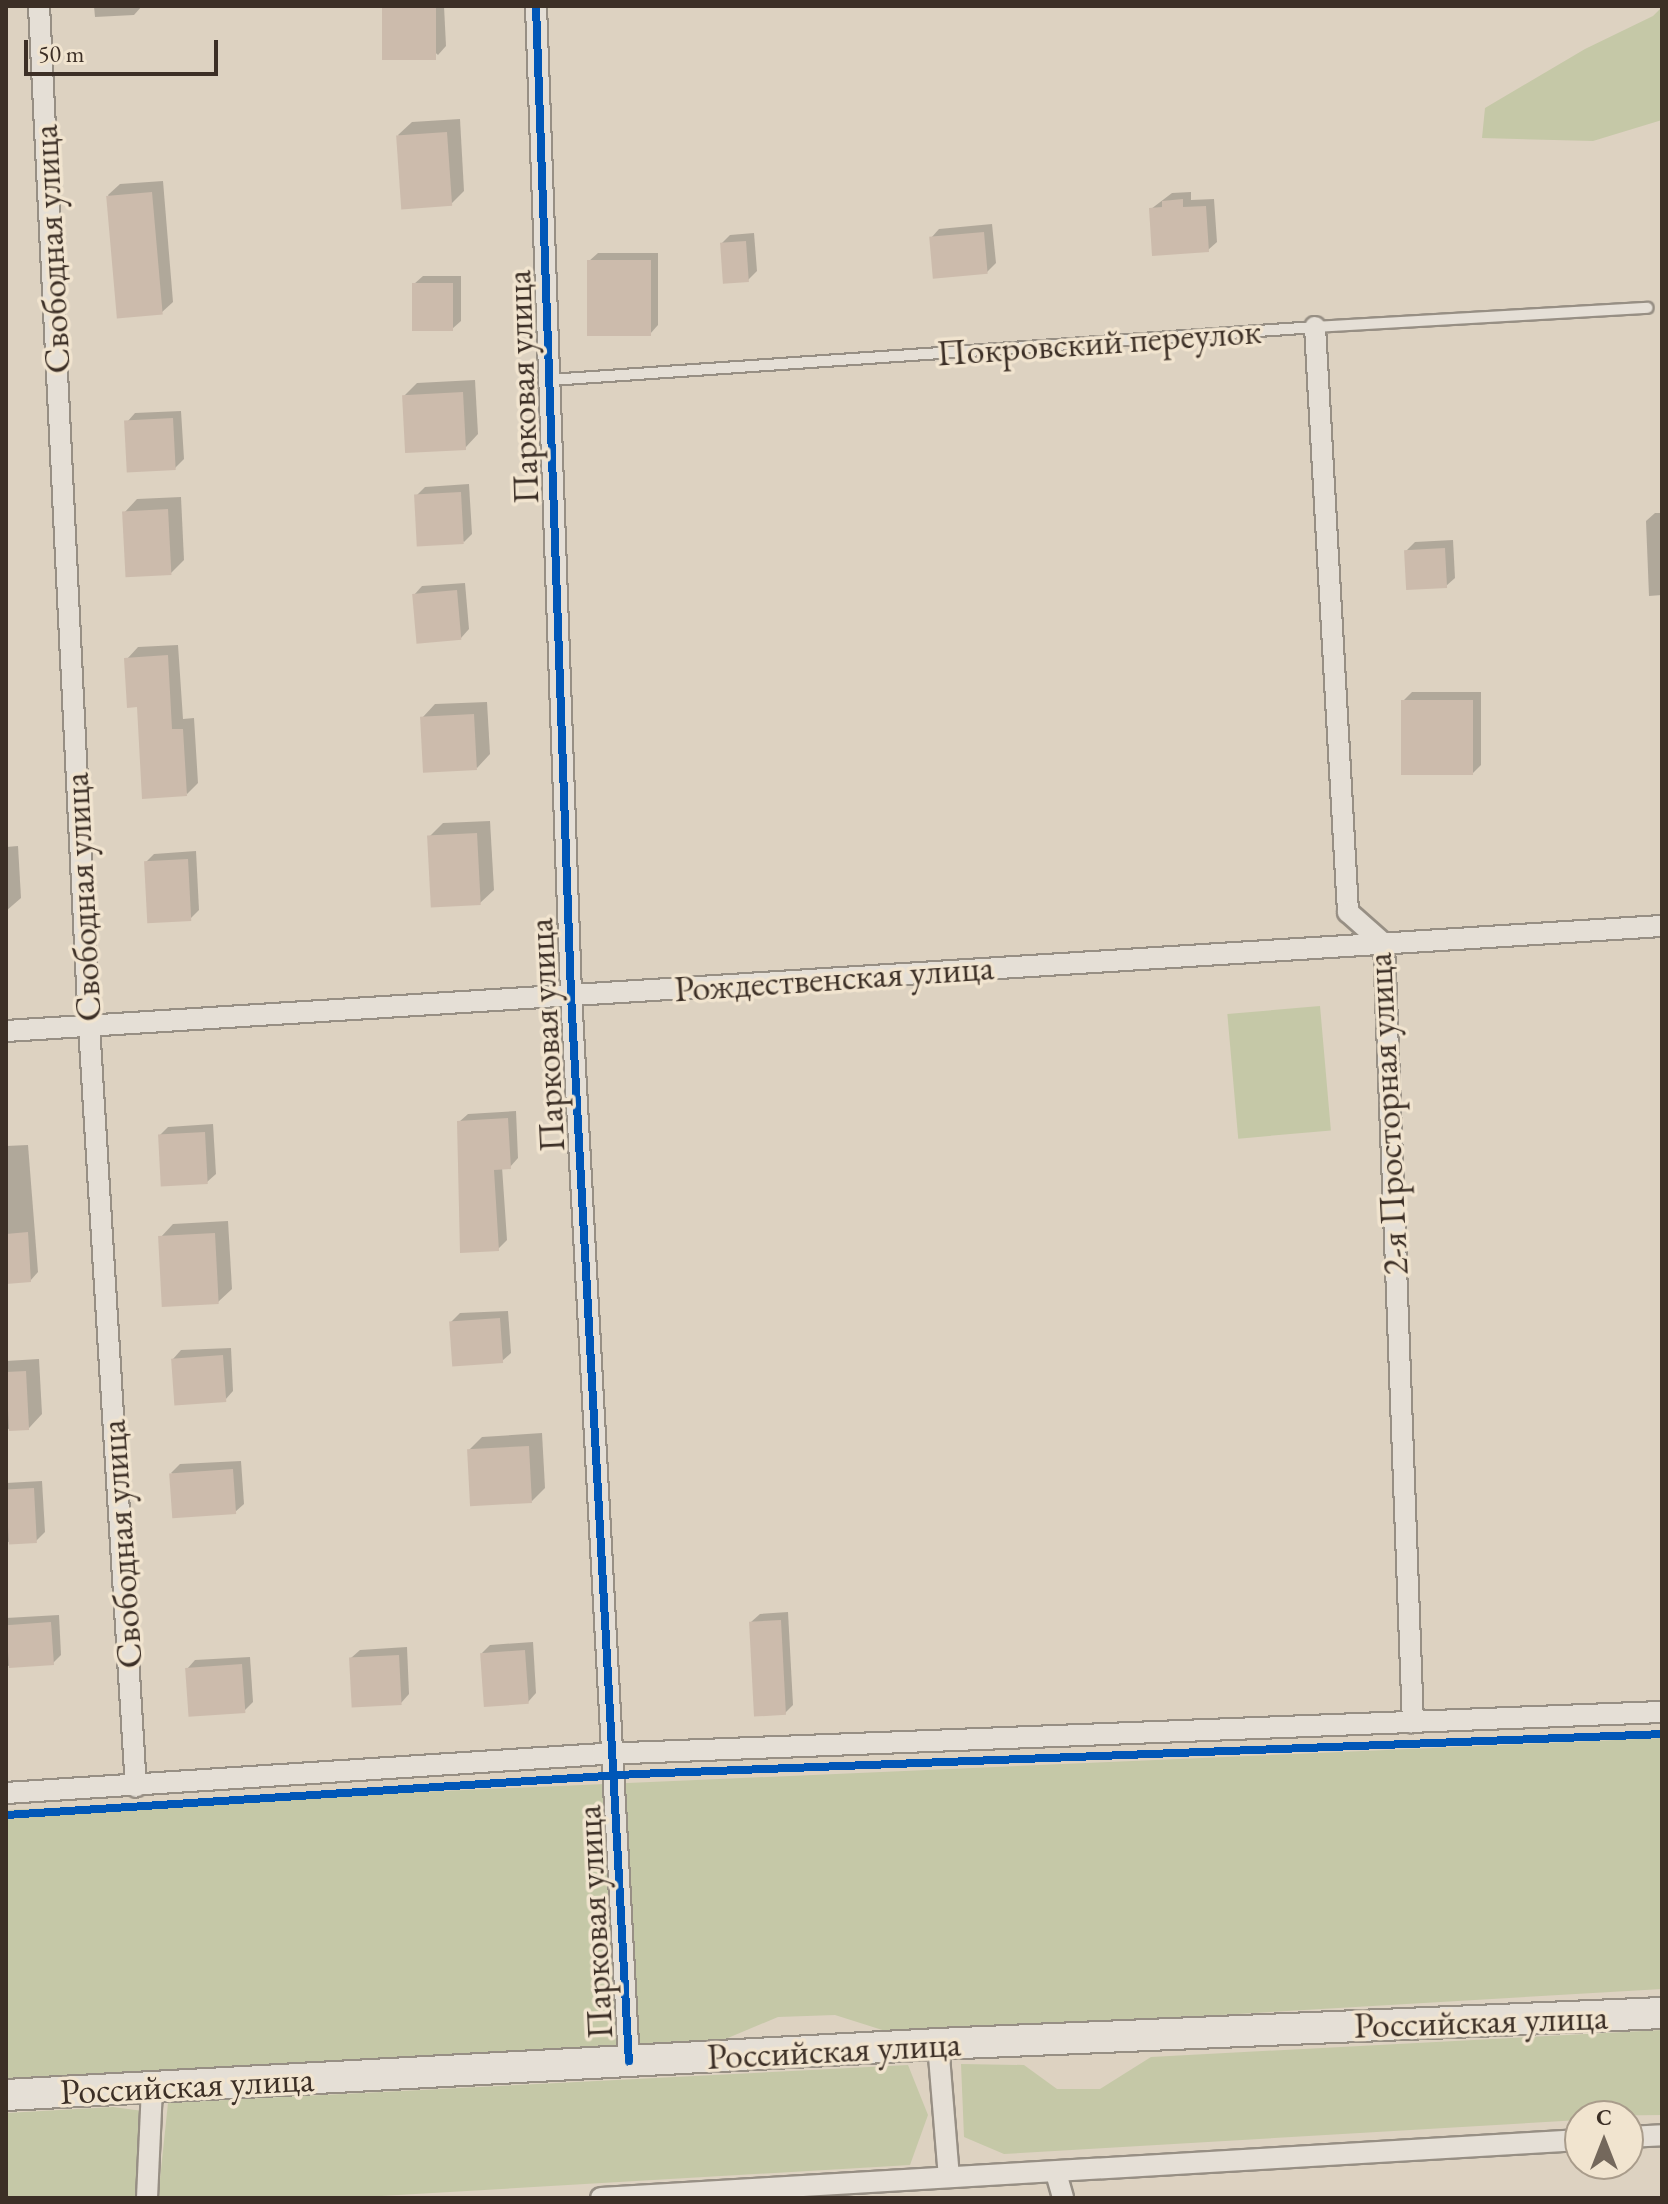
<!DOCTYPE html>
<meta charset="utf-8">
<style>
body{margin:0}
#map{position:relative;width:1668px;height:2204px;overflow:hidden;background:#ddd2c1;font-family:"EB Garamond",serif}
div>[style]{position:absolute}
.green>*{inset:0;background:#c5c8a7;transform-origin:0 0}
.shadow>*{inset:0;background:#0003}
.building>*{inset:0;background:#ccbbac;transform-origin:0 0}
.roads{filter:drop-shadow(2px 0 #978f84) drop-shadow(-2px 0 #978f84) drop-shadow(0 2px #978f84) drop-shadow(0 -2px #978f84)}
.service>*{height:10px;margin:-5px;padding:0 5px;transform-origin:5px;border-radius:5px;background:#e5dfd6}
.minor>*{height:20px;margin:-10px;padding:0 10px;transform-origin:10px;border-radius:10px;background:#e5dfd6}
.secondary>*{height:30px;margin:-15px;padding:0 15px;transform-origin:15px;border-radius:15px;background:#e5dfd6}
.cycleway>*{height:8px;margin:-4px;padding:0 4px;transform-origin:4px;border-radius:4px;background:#0057b8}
span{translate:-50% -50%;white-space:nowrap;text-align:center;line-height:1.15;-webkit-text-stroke:7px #f1e4cf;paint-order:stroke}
.street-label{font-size:36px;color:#3c2f26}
.frame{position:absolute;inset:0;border:8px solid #3c2f26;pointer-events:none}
.north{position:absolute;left:1564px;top:2100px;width:80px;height:80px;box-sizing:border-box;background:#f1e4cf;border:2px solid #a99c8b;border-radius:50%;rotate:0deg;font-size:22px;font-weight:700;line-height:32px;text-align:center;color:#3c2f26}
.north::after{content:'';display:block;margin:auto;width:28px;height:36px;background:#74685c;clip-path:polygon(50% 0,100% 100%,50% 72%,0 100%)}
.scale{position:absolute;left:24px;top:40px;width:194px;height:36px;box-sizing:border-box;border:4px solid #3c2f26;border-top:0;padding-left:10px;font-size:24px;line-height:28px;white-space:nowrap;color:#3c2f26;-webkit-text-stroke:6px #f1e4cf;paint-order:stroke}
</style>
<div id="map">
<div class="green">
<i style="clip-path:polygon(1662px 7px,1662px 120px,1593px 141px,1482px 138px,1485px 108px,1585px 49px,1653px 16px)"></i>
<i style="left:1320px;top:1006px;width:125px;height:93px;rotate:85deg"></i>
<i style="clip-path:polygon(1662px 1738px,1662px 1989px,895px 2034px,835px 2015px,778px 2017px,723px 2040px,6px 2079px,6px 1810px)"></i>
<i style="clip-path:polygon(1662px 2030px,1662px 2115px,1580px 2116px,1580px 2120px,1004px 2154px,964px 2137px,961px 2064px,1024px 2065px,1057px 2089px,1100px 2089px,1151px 2057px)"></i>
<i style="clip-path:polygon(908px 2065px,928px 2115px,910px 2165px,347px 2198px,158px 2198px,168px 2103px)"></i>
<i style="clip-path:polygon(113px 2107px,143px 2111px,136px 2198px,6px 2198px,6px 2113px)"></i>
</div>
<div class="shadow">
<i style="clip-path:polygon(94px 6px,142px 6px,134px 15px,95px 17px)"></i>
<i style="clip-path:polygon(384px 6px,444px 6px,446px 46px,438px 55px)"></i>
<i style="clip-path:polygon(460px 119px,464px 191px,451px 204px,398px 135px,412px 122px)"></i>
<i style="clip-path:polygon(163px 181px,173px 302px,161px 313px,108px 195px,120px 184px)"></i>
<i style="clip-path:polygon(1191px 192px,1191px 200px,1214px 199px,1217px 242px,1208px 250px,1151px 209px,1172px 193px)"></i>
<i style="clip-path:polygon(992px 224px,996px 263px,987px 272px,931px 238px,939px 229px)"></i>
<i style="clip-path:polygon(754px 233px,757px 271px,748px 280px,722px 243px,730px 235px)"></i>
<i style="clip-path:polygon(598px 253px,658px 253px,658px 325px,650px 334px,589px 261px)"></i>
<i style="clip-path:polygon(423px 276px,461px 276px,461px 321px,452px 329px,414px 284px)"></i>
<i style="clip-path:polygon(475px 380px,478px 434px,465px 448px,404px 396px,417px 383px)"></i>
<i style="clip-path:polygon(181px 411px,184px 459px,175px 468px,127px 422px,135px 413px)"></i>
<i style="clip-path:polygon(469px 484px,472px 534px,464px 542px,417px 495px,425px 487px)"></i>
<i style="clip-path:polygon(181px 497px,184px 560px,171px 573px,124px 513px,137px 499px)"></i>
<i style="clip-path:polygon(1655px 513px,1662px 513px,1662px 595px,1649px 596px,1646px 521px)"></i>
<i style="clip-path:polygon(1453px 540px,1455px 578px,1446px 586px,1406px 551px,1415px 542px)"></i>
<i style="clip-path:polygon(465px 583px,469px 629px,461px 638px,414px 595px,422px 586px)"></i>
<i style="clip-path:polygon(178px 645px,183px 719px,194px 718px,198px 783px,187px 794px,139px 705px,127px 659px,138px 647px)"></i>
<i style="clip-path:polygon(1412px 692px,1481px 692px,1481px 765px,1473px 773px,1403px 701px)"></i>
<i style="clip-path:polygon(487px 702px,490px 754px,477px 768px,422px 718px,435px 704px)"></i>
<i style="clip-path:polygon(490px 821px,494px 890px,480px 903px,429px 837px,443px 823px)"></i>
<i style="clip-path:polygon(18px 846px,21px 898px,6px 911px,6px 847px)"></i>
<i style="clip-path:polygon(196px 851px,199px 910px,190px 919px,146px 862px,154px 854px)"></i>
<i style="clip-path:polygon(516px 1111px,518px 1158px,510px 1167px,502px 1167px,507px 1240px,498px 1249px,459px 1122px,468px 1114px)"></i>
<i style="clip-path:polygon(213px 1124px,216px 1174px,207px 1182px,160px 1135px,168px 1127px)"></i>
<i style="clip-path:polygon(28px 1145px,38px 1272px,30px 1281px,6px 1282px,6px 1146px)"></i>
<i style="clip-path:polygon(228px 1221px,232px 1289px,218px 1302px,160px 1238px,173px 1224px)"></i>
<i style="clip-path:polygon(508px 1311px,511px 1353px,502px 1361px,451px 1322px,460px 1313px)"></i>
<i style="clip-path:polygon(231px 1348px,233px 1391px,225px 1400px,173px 1359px,181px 1350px)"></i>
<i style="clip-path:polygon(39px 1359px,42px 1414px,29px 1428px,6px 1429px,6px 1361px)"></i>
<i style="clip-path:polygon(542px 1433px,545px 1488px,532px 1501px,469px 1450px,482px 1437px)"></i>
<i style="clip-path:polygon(241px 1461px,244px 1504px,235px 1512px,171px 1473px,180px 1464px)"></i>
<i style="clip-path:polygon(42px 1481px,45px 1532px,36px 1541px,6px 1542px,6px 1483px)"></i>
<i style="clip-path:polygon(788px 1612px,793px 1705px,785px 1713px,751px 1622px,760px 1614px)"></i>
<i style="clip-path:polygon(59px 1615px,61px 1655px,53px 1663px,6px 1666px,6px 1618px)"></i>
<i style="clip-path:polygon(533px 1642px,536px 1693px,528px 1702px,482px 1653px,490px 1645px)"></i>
<i style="clip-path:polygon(407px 1647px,409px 1694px,401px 1703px,351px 1658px,360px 1650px)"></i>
<i style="clip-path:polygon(250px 1657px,253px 1702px,244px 1711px,187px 1669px,195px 1660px)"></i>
</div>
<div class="building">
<i style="left:382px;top:6px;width:54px;height:54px"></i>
<i style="left:447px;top:132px;width:74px;height:51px;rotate:86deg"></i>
<i style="left:152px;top:192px;width:123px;height:46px;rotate:85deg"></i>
<i style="clip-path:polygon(1183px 199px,1183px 207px,1206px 206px,1209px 252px,1152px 256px,1149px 208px,1162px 207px,1162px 201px)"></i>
<i style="left:984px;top:232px;width:42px;height:55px;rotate:85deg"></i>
<i style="left:746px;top:241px;width:41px;height:26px;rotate:86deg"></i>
<i style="left:587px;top:260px;width:64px;height:76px"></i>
<i style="left:412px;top:283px;width:41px;height:48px"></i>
<i style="left:463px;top:392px;width:58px;height:61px;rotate:87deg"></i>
<i style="left:173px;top:418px;width:52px;height:49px;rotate:87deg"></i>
<i style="left:461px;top:492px;width:52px;height:47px;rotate:87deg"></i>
<i style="left:168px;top:509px;width:66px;height:46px;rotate:87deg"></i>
<i style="left:1445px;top:548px;width:40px;height:41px;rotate:87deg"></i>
<i style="left:457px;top:590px;width:50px;height:45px;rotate:85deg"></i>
<i style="clip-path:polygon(168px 655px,172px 729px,183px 729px,187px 796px,142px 799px,137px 707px,127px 708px,124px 658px)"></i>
<i style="left:1401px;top:700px;width:72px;height:75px"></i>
<i style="left:474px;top:714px;width:56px;height:54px;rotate:87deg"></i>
<i style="left:477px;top:833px;width:72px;height:50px;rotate:87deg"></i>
<i style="left:188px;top:859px;width:62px;height:44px;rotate:87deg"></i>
<i style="clip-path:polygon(508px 1118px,511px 1169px,494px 1170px,499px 1251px,460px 1253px,457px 1121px)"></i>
<i style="left:205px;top:1132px;width:52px;height:47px;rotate:87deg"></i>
<i style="clip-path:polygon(28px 1232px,31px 1282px,6px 1284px,6px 1234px)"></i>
<i style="left:215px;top:1233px;width:71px;height:57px;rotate:87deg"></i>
<i style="left:500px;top:1318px;width:45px;height:51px;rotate:86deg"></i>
<i style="left:223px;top:1355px;width:47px;height:52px;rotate:86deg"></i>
<i style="left:26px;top:1371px;width:59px;height:20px;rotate:87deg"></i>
<i style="left:529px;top:1446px;width:57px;height:62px;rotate:87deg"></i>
<i style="left:233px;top:1469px;width:45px;height:64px;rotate:86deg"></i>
<i style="left:34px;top:1488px;width:55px;height:28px;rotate:87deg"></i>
<i style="left:781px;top:1620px;width:95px;height:32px;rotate:87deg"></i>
<i style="left:51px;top:1622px;width:43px;height:45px;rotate:86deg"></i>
<i style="left:525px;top:1650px;width:54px;height:45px;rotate:86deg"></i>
<i style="left:399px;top:1655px;width:50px;height:50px;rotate:87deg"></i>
<i style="left:242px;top:1664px;width:49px;height:57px;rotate:86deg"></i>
</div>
<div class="roads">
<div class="service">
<i style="left:550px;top:380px;width:767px;rotate:-3.96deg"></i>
<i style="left:1315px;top:327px;width:333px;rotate:-3.3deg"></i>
</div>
<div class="minor">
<i style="left:39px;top:6px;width:1021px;rotate:87.19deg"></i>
<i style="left:89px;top:1026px;width:762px;rotate:86.47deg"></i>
<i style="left:536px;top:6px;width:990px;rotate:87.97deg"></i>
<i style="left:571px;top:995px;width:1068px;rotate:86.89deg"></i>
<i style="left:1315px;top:327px;width:586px;rotate:86.77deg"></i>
<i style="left:1348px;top:912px;width:48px;rotate:41.6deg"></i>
<i style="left:1384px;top:944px;width:779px;rotate:87.87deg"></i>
<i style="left:6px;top:1031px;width:1659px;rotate:-3.63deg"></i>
<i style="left:6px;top:1793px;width:597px;rotate:-3.74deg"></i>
<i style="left:602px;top:1754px;width:1061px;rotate:-2.27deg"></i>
<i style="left:938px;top:2044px;width:133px;rotate:85.3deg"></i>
<i style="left:1628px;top:2137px;width:34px;rotate:-3deg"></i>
<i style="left:1056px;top:2173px;width:26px;rotate:74deg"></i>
<i style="left:147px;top:2198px;width:111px;rotate:-87.4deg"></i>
<i style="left:601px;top:2198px;width:981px;rotate:-3.39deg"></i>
</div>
<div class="secondary">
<i style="left:6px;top:2095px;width:933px;rotate:-3.13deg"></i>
<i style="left:938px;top:2044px;width:725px;rotate:-2.45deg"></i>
</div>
</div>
<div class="cycleway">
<i style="left:536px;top:6px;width:990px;rotate:87.97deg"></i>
<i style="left:571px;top:995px;width:1068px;rotate:86.89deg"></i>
<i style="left:6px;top:1815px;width:632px;rotate:-3.72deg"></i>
<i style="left:637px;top:1774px;width:1026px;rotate:-2.23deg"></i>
</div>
<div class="street-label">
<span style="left:51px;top:249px;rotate:-93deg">Свободная улица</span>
<span style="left:1099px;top:342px;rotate:-4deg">Покровский переулок</span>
<span style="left:522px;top:387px;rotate:-92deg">Парковая улица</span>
<span style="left:82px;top:897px;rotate:-93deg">Свободная улица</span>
<span style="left:834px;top:978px;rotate:-4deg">Рождественская улица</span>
<span style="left:546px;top:1035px;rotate:-93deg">Парковая улица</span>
<span style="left:1387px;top:1114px;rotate:-93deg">2-я Просторная улица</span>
<span style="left:121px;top:1544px;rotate:-94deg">Свободная улица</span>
<span style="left:594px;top:1922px;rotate:-93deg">Парковая улица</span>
<span style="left:1481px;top:2021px;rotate:-2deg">Российская улица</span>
<span style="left:834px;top:2050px;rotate:-3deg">Российская улица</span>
<span style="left:187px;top:2085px;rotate:-3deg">Российская улица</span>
</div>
<div class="frame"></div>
<div class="north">С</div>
<div class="scale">50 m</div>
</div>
